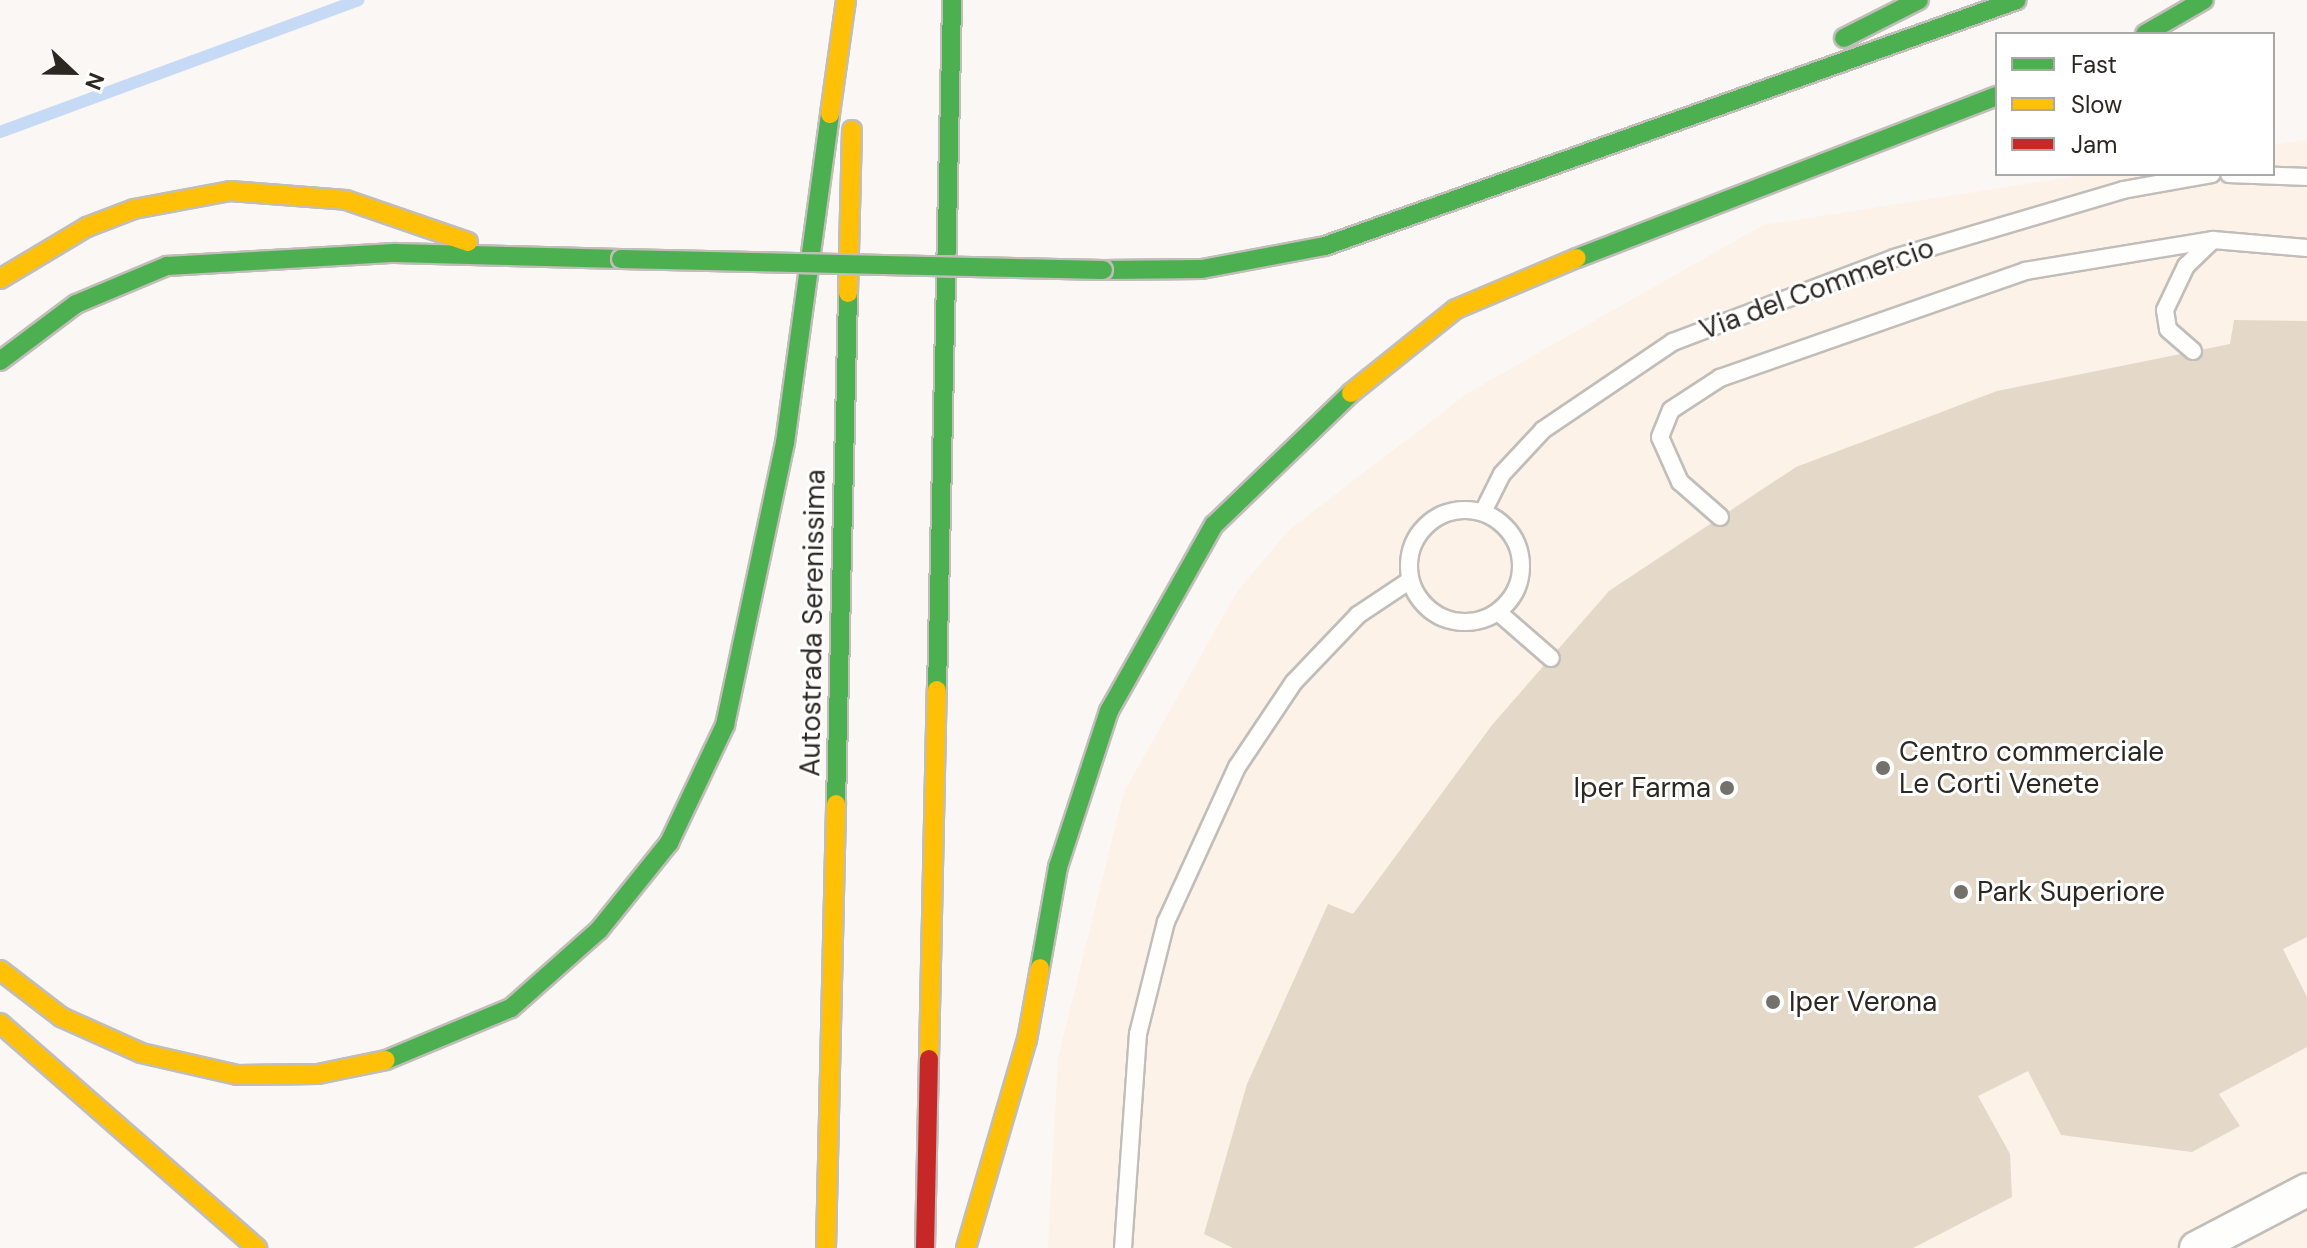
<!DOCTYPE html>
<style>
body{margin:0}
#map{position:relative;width:2307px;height:1248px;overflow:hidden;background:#faf7f4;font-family:"DM Sans",sans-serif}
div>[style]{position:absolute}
.built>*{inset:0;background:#fcf2e7}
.stream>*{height:12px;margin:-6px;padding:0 6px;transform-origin:6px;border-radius:6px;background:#c6daf5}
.building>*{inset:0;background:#e4d8c9}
.roads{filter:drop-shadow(2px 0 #c1bdb9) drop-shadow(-2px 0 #c1bdb9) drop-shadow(0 2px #c1bdb9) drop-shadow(0 -2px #c1bdb9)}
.lane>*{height:16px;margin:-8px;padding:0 8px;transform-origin:8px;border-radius:8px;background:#fefefd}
.lane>.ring{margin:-8px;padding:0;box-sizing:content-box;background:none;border:16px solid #fefefd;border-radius:50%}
.street>*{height:32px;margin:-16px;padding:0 16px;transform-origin:16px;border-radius:16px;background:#fefefd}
.fast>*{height:18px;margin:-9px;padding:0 9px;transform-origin:9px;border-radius:9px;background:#4caf50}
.slow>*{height:18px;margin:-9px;padding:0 9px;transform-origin:9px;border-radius:9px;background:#ffc107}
.jam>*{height:18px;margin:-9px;padding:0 9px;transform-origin:9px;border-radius:9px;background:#c62828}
.bridges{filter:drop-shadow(2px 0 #c1bdb9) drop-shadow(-2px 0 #c1bdb9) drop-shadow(0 2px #c1bdb9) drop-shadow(0 -2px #c1bdb9)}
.fast-bridge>*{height:18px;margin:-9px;padding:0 9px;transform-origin:9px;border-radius:9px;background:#4caf50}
.dots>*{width:22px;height:22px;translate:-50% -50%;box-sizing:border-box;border:4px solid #fff;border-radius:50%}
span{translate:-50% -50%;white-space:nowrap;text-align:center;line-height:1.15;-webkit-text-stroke:6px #fff;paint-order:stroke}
.street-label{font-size:28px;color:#2c2721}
.poi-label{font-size:28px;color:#2c2721}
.left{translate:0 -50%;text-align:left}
.right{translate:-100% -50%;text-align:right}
.legend{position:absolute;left:1995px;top:32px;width:280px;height:144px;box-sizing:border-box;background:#fff;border:2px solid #aba9a6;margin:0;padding:10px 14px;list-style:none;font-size:24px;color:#2c2721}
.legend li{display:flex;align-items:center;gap:16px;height:40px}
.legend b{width:40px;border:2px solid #aba9a6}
.north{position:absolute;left:32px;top:32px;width:80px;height:80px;-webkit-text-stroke:6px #fff;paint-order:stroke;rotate:112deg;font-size:22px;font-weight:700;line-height:32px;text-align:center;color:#2c2721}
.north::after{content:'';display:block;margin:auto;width:28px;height:36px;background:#2c2721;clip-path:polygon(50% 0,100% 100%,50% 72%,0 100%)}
</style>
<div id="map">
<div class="built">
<i style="clip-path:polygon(2307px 140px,2307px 1248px,1048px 1248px,1058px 1058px,1124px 792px,1237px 592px,1289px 530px,1468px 393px,1763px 225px,2090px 174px,2273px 174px,2273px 145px)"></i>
</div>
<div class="stream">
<i style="left:0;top:132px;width:382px;rotate:-20.2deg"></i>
</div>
<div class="building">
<i style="clip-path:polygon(2234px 320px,2307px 321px,2307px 937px,2283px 949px,2307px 997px,2307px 1047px,2219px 1094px,2240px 1126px,2192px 1152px,2061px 1135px,2028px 1071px,1978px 1096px,2010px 1154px,2012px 1197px,1913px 1248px,1233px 1248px,1204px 1234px,1247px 1084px,1328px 904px,1353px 914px,1492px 725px,1609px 591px,1796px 467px,1997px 391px,2230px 344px)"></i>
</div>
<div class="roads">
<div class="lane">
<i style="left:2229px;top:174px;width:78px;rotate:2.2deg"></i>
<i style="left:2193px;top:351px;width:33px;rotate:-139deg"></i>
<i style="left:2168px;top:329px;width:19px;rotate:-99deg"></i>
<i style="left:2165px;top:310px;width:49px;rotate:-64.5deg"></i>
<i style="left:2186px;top:266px;width:37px;rotate:-44deg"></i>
<i class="ring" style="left:1409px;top:510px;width:96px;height:96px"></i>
<i style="left:1483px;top:512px;width:42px;rotate:-63.4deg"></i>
<i style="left:1502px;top:474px;width:60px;rotate:-47deg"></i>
<i style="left:1543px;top:430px;width:157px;rotate:-34.1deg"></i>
<i style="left:1673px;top:342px;width:236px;rotate:-20.8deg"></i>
<i style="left:1894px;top:258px;width:239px;rotate:-16.5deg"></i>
<i style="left:2123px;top:190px;width:90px;rotate:-10.2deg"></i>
<i style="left:1720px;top:517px;width:53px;rotate:-138.8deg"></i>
<i style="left:1680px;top:482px;width:49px;rotate:-114deg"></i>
<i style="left:1660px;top:437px;width:29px;rotate:-68deg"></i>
<i style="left:1671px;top:410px;width:59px;rotate:-33.1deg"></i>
<i style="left:1720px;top:378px;width:323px;rotate:-19.3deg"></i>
<i style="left:2025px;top:271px;width:191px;rotate:-9.4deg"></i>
<i style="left:2213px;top:240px;width:94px;rotate:4.9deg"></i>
<i style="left:1498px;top:612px;width:70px;rotate:41deg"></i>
<i style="left:1123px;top:1248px;width:215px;rotate:-86deg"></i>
<i style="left:1138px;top:1034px;width:115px;rotate:-76deg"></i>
<i style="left:1166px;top:922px;width:170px;rotate:-65.4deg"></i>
<i style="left:1237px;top:767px;width:102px;rotate:-56.2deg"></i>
<i style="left:1294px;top:682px;width:93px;rotate:-46.3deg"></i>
<i style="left:1358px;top:615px;width:61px;rotate:-33.7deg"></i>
</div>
<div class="street">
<i style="left:2196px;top:1248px;width:125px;rotate:-27.6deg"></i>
</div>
<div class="fast">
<i style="left:2145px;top:34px;width:68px;rotate:-30deg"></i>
<i style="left:1844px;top:38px;width:84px;rotate:-26.9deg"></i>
<i style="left:1577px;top:258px;width:450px;rotate:-21.1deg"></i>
<i style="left:1103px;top:270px;width:99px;rotate:-0.6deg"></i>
<i style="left:1202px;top:269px;width:125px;rotate:-10.6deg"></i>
<i style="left:1325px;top:246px;width:734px;rotate:-19.57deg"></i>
<i style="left:0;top:361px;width:95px;rotate:-36.9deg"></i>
<i style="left:76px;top:304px;width:99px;rotate:-22.7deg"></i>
<i style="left:167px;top:266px;width:228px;rotate:-3.3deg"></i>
<i style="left:395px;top:253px;width:226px;rotate:1.5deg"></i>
<i style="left:937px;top:690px;width:690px;rotate:-88.75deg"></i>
<i style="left:836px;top:804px;width:511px;rotate:-88.65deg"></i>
<i style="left:1040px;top:968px;width:103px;rotate:-79.9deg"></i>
<i style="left:1058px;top:867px;width:164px;rotate:-71.9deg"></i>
<i style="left:1109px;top:711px;width:214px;rotate:-60.6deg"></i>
<i style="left:1214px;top:525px;width:190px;rotate:-43.9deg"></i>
<i style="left:386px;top:1060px;width:135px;rotate:-22.6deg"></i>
<i style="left:511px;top:1008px;width:118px;rotate:-41.6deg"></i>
<i style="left:599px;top:930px;width:112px;rotate:-51.2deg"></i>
<i style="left:669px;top:843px;width:131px;rotate:-64.6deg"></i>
<i style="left:725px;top:725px;width:288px;rotate:-78deg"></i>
<i style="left:785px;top:443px;width:332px;rotate:-82.2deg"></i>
</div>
<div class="slow">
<i style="left:830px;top:114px;width:115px;rotate:-82deg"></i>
<i style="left:0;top:279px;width:101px;rotate:-30.9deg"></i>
<i style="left:87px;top:227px;width:50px;rotate:-21deg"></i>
<i style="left:134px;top:209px;width:98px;rotate:-10.6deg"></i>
<i style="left:230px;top:191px;width:116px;rotate:4.4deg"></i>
<i style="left:346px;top:200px;width:129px;rotate:19deg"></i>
<i style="left:848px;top:293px;width:163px;rotate:-88.6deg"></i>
<i style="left:1351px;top:393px;width:134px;rotate:-38.7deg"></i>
<i style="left:1456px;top:309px;width:131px;rotate:-22.9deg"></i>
<i style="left:0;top:970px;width:77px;rotate:37.6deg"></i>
<i style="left:61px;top:1017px;width:88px;rotate:24.2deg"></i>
<i style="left:141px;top:1053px;width:99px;rotate:12.8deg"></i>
<i style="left:238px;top:1075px;width:80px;rotate:-0.7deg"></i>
<i style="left:318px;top:1074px;width:69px;rotate:-11.6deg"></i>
<i style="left:0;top:1023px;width:342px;rotate:41.2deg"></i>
<i style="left:929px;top:1059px;width:369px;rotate:-88.8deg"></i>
<i style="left:826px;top:1248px;width:444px;rotate:-88.7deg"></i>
<i style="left:966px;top:1248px;width:217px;rotate:-73.7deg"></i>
<i style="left:1027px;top:1040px;width:73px;rotate:-79.8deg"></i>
</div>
<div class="jam">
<i style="left:925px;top:1248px;width:189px;rotate:-88.8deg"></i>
</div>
</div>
<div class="bridges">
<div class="fast-bridge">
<i style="left:621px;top:259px;width:482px;rotate:1.3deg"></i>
</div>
</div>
<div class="dots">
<i style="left:1883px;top:768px;background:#74706b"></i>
<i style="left:1727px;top:788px;background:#74706b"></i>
<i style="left:1961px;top:892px;background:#74706b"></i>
<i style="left:1773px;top:1002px;background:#74706b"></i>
</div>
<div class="street-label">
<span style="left:1817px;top:289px;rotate:-20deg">Via del Commercio</span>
<span style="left:813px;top:623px;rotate:-89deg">Autostrada Serenissima</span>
</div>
<div class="poi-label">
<span class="left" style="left:1899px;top:768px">Centro commerciale<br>Le Corti Venete</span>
<span class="right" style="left:1711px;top:788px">Iper Farma</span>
<span class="left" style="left:1977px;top:892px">Park Superiore</span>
<span class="left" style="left:1789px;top:1002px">Iper Verona</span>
</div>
<ul class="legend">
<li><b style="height:10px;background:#4caf50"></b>Fast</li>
<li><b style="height:10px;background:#ffc107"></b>Slow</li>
<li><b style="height:10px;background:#c62828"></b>Jam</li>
</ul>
<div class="north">N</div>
</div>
